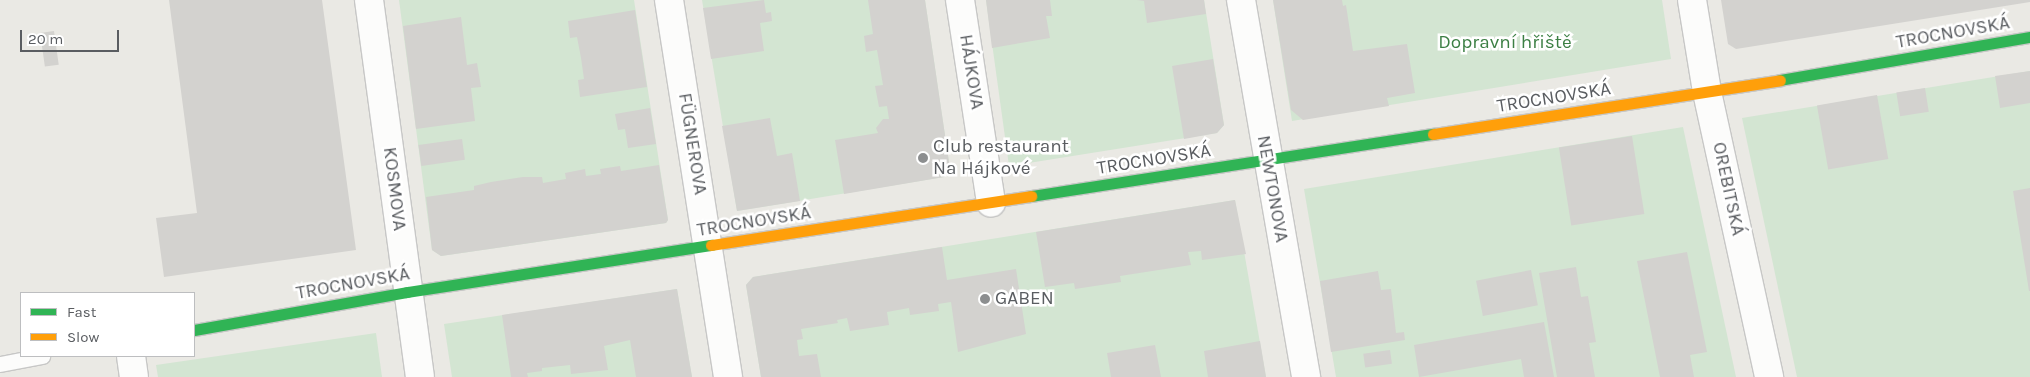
<!DOCTYPE html>
<meta charset="utf-8">
<style>
body{margin:0}
#map{position:relative;width:2030px;height:377px;overflow:hidden;background:#eae9e4;font-family:Karla,sans-serif}
div>[style]{position:absolute}
.green>*{inset:0;background:#d3e5d2}
.building>*{inset:0;background:#d3d2cf;transform-origin:0 0}
.roads{filter:drop-shadow(1px 0 #c7c7c6) drop-shadow(-1px 0 #c7c7c6) drop-shadow(0 1px #c7c7c6) drop-shadow(0 -1px #c7c7c6)}
.lane>*{height:15px;margin:-7.5px;padding:0 7.5px;transform-origin:7.5px;border-radius:7.5px;background:#fcfcfb}
.street>*{height:28px;margin:-14px;padding:0 14px;transform-origin:14px;border-radius:14px;background:#fcfcfb}
.fast>*{height:11px;margin:-5.5px;padding:0 5.5px;transform-origin:5.5px;border-radius:5.5px;background:#30b455}
.slow>*{height:11px;margin:-5.5px;padding:0 5.5px;transform-origin:5.5px;border-radius:5.5px;background:#ff9f0a}
.dots>*{width:14px;height:14px;translate:-50% -50%;box-sizing:border-box;border:2px solid #fff;border-radius:50%}
span{translate:-50% -50%;white-space:nowrap;text-align:center;line-height:1.15;-webkit-text-stroke:5px #fff;paint-order:stroke}
.street-label{font-size:19px;color:#5a5d61}
.park-label{font-size:19px;color:#3c7f44}
.poi-label{font-size:19px;color:#5a5d61}
.left{translate:0 -50%;text-align:left}
.legend{position:absolute;left:20px;top:292px;width:175px;height:65px;box-sizing:border-box;background:#fff;border:1px solid #bdbec0;margin:0;padding:6px 9px;list-style:none;font-size:15px;color:#5a5d61}
.legend li{display:flex;align-items:center;gap:10px;height:25px}
.legend b{width:25px;border:1px solid #bdbec0}
.scale{position:absolute;left:20px;top:30px;width:99px;height:22px;box-sizing:border-box;border:2px solid #5a5d61;border-top:0;padding-left:6px;font-size:15px;line-height:18px;white-space:nowrap;color:#5a5d61;-webkit-text-stroke:4px #fff;paint-order:stroke}
</style>
<div id="map">
<div class="green">
<i style="clip-path:polygon(399px 0,634px 0,668px 220px,666px 223px,441px 256px,432px 250px)"></i>
<i style="clip-path:polygon(702px 0,925px 0,950px 169px,944px 177px,737px 211px)"></i>
<i style="clip-path:polygon(986px 0,1204px 0,1224px 125px,1217px 133px,1009px 166px)"></i>
<i style="clip-path:polygon(1273px 0,1662px 0,1671px 59px,1292px 121px)"></i>
<i style="clip-path:polygon(2030px 71px,2030px 377px,1797px 377px,1742px 118px)"></i>
<i style="clip-path:polygon(1683px 127px,1736px 377px,1336px 377px,1304px 189px)"></i>
<i style="clip-path:polygon(1235px 200px,1266px 377px,761px 377px,746px 285px,753px 277px)"></i>
<i style="clip-path:polygon(677px 289px,692px 377px,452px 377px,444px 324px)"></i>
<i style="clip-path:polygon(376px 333px,382px 377px,158px 377px,156px 365px)"></i>
</div>
<div class="building">
<i style="clip-path:polygon(169px 0,322px 0,356px 250px,164px 277px,156px 218px,197px 213px)"></i>
<i style="clip-path:polygon(764px 0,766px 13px,771px 12px,772px 21px,760px 23px,764px 51px,711px 59px,703px 8px)"></i>
<i style="clip-path:polygon(868px 0,925px 0,950px 169px,944px 177px,844px 194px,835px 140px,878px 133px,876px 128px,883px 119px,889px 119px,887px 106px,879px 107px,875px 86px,883px 85px,877px 50px,866px 52px,864px 36px,873px 34px)"></i>
<i style="clip-path:polygon(986px 0,1050px 0,1052px 16px,1046px 16px,1050px 38px,992px 48px)"></i>
<i style="clip-path:polygon(1137px 0,1204px 0,1206px 14px,1147px 23px,1144px 1px)"></i>
<i style="clip-path:polygon(1273px 0,1342px 0,1343px 6px,1346px 5px,1353px 51px,1407px 44px,1415px 93px,1387px 98px,1389px 106px,1303px 120px,1291px 110px)"></i>
<i style="clip-path:polygon(1721px 0,2030px 0,2030px 2px,1736px 49px,1728px 44px)"></i>
<i style="clip-path:polygon(635px 10px,647px 87px,580px 97px,578px 80px,584px 79px,581px 58px,577px 37px,570px 38px,568px 21px)"></i>
<i style="clip-path:polygon(461px 17px,467px 65px,477px 63px,481px 87px,471px 88px,475px 121px,416px 129px,403px 26px)"></i>
<i style="left:54px;top:31px;width:34px;height:14px;rotate:82deg"></i>
<i style="clip-path:polygon(1213px 59px,1224px 125px,1217px 133px,1184px 139px,1172px 66px)"></i>
<i style="clip-path:polygon(2030px 71px,2030px 103px,2000px 108px,1995px 76px)"></i>
<i style="left:1925px;top:88px;width:24px;height:29px;rotate:81deg"></i>
<i style="left:1877px;top:95px;width:65px;height:61px;rotate:80deg"></i>
<i style="clip-path:polygon(650px 108px,656px 144px,628px 148px,625px 129px,618px 130px,615px 114px)"></i>
<i style="clip-path:polygon(770px 118px,777px 156px,792px 153px,800px 201px,737px 211px,722px 126px)"></i>
<i style="left:1632px;top:136px;width:79px;height:74px;rotate:81deg"></i>
<i style="left:462px;top:139px;width:21px;height:44px;rotate:82deg"></i>
<i style="clip-path:polygon(659px 165px,668px 220px,666px 223px,441px 256px,432px 250px,426px 197px,474px 190px,474px 186px,491px 182px,523px 177px,542px 177px,543px 183px,566px 179px,565px 173px,585px 169px,586px 176px,601px 174px,600px 169px,620px 166px,621px 171px)"></i>
<i style="clip-path:polygon(2030px 188px,2030px 291px,2029px 291px,2013px 191px)"></i>
<i style="clip-path:polygon(1235px 200px,1246px 254px,1202px 260px,1201px 251px,1188px 252px,1191px 265px,1120px 276px,1121px 282px,1075px 289px,1074px 283px,1045px 287px,1036px 232px)"></i>
<i style="clip-path:polygon(942px 247px,947px 280px,1016px 269px,1026px 334px,958px 352px,951px 302px,938px 304px,939px 311px,910px 315px,909px 308px,887px 312px,889px 325px,850px 331px,847px 318px,837px 320px,838px 323px,801px 329px,803px 339px,797px 340px,799px 356px,817px 354px,821px 377px,761px 377px,746px 285px,753px 277px)"></i>
<i style="clip-path:polygon(1687px 252px,1707px 352px,1690px 355px,1694px 377px,1660px 377px,1637px 261px)"></i>
<i style="clip-path:polygon(1576px 267px,1581px 297px,1588px 296px,1596px 342px,1589px 343px,1595px 377px,1557px 377px,1539px 273px)"></i>
<i style="left:1531px;top:270px;width:36px;height:56px;rotate:79deg"></i>
<i style="clip-path:polygon(1378px 271px,1381px 290px,1391px 289px,1396px 333px,1404px 332px,1405px 340px,1331px 352px,1320px 281px)"></i>
<i style="clip-path:polygon(677px 289px,692px 377px,636px 377px,630px 340px,604px 346px,608px 370px,571px 374px,570px 365px,542px 368px,542px 371px,527px 373px,528px 377px,511px 377px,502px 315px)"></i>
<i style="clip-path:polygon(1544px 322px,1554px 377px,1524px 377px,1521px 359px,1419px 377px,1414px 345px)"></i>
<i style="clip-path:polygon(1260px 341px,1266px 377px,1208px 377px,1204px 351px)"></i>
<i style="clip-path:polygon(1155px 345px,1161px 377px,1111px 377px,1107px 353px)"></i>
<i style="left:1390px;top:350px;width:14px;height:27px;rotate:82deg"></i>
</div>
<div class="roads">
<div class="lane">
<i style="left:0;top:364px;width:43px;rotate:-10.8deg"></i>
</div>
<div class="street">
<i style="left:369px;top:0;width:380px;rotate:82.3deg"></i>
<i style="left:669px;top:0;width:382px;rotate:81.1deg"></i>
<i style="left:960px;top:0;width:205px;rotate:81.3deg"></i>
<i style="left:1241px;top:0;width:383px;rotate:80.2deg"></i>
<i style="left:1692px;top:0;width:93px;rotate:80.7deg"></i>
<i style="left:1707px;top:92px;width:292px;rotate:77.7deg"></i>
<i style="left:131px;top:356px;width:21px;rotate:82deg"></i>
</div>
<div class="fast">
<i style="left:1780px;top:80px;width:254px;rotate:-9.8deg"></i>
<i style="left:1031px;top:196px;width:407px;rotate:-8.8deg"></i>
<i style="left:194px;top:330px;width:216px;rotate:-10.1deg"></i>
<i style="left:407px;top:292px;width:308px;rotate:-8.8deg"></i>
</div>
<div class="slow">
<i style="left:1433px;top:134px;width:351px;rotate:-8.8deg"></i>
<i style="left:711px;top:245px;width:324px;rotate:-8.7deg"></i>
</div>
</div>
<div class="dots">
<i style="left:923px;top:158px;background:#8c8e8f"></i>
<i style="left:985px;top:299px;background:#8c8e8f"></i>
</div>
<div class="street-label">
<span style="left:1953px;top:33px;rotate:-10deg">TROCNOVSKÁ</span>
<span style="left:971px;top:72px;rotate:81deg">HÁJKOVA</span>
<span style="left:1554px;top:98px;rotate:-9deg">TROCNOVSKÁ</span>
<span style="left:692px;top:144px;rotate:81deg">FÜGNEROVA</span>
<span style="left:1154px;top:160px;rotate:-9deg">TROCNOVSKÁ</span>
<span style="left:394px;top:189px;rotate:83deg">KOSMOVA</span>
<span style="left:1272px;top:189px;rotate:80deg">NEWTONOVA</span>
<span style="left:1728px;top:189px;rotate:78deg">OREBITSKÁ</span>
<span style="left:754px;top:222px;rotate:-9deg">TROCNOVSKÁ</span>
<span style="left:353px;top:284px;rotate:-10deg">TROCNOVSKÁ</span>
</div>
<div class="park-label">
<span style="left:1505px;top:43px">Dopravní hřiště</span>
</div>
<div class="poi-label">
<span class="left" style="left:933px;top:158px">Club restaurant<br>Na Hájkové</span>
<span class="left" style="left:995px;top:299px">GABEN</span>
</div>
<ul class="legend">
<li><b style="height:6px;background:#30b455"></b>Fast</li>
<li><b style="height:6px;background:#ff9f0a"></b>Slow</li>
</ul>
<div class="scale">20 m</div>
</div>
